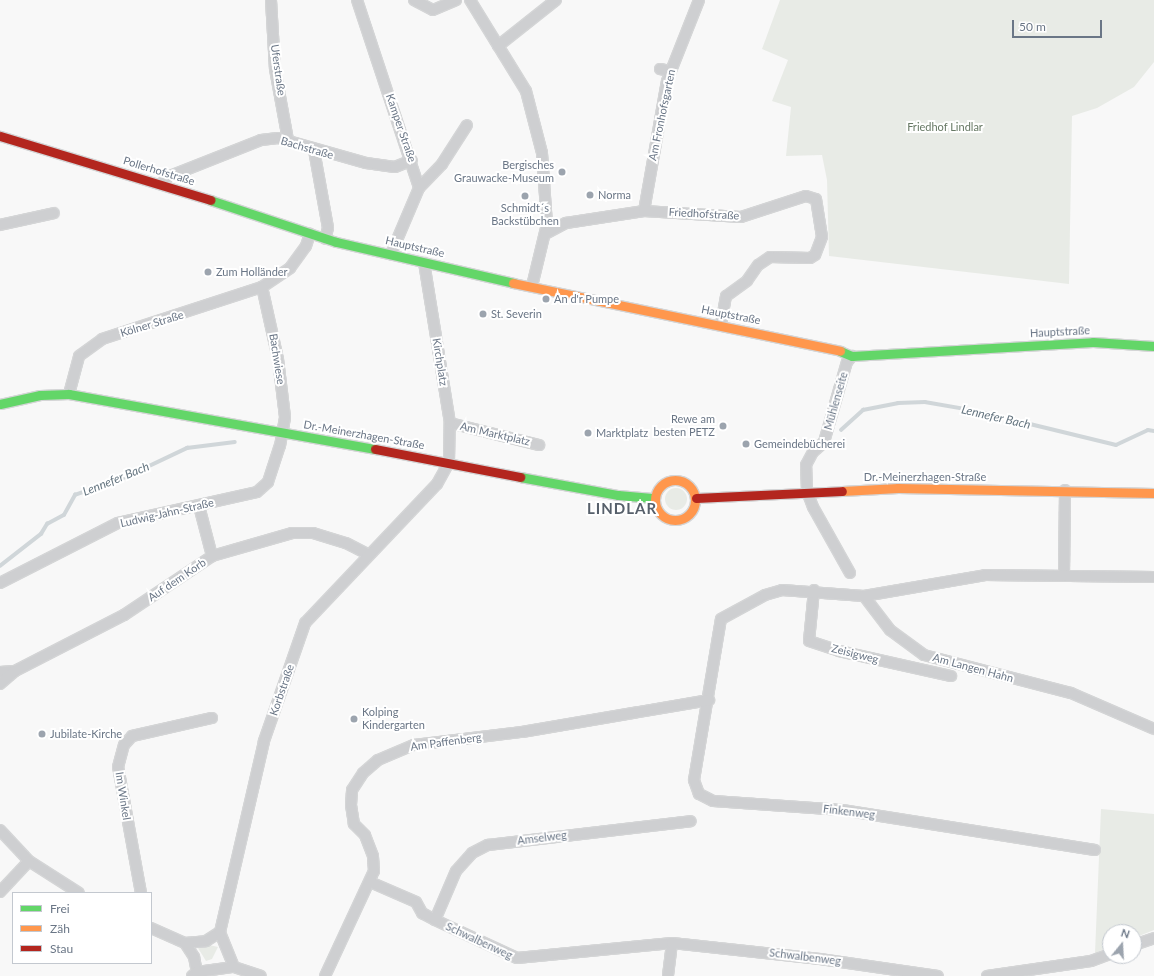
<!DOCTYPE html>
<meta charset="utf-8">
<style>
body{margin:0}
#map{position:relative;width:1154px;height:976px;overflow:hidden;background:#f8f8f8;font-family:Lato,sans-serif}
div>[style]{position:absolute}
.green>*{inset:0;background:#e8ebe6}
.round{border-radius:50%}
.stream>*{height:3.5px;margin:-1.75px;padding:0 1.75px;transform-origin:1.75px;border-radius:1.75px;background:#d0d6d9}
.roads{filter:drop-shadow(1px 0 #d4d5d6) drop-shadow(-1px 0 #d4d5d6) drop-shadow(0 1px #d4d5d6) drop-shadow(0 -1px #d4d5d6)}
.street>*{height:10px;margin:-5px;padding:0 5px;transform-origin:5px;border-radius:5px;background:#cecfd1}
.fast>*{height:9px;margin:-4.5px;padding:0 4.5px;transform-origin:4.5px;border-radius:4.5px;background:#63d668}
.slow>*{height:9px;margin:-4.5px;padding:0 4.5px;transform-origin:4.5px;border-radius:4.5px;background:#ff974d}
.slow>.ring{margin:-4.5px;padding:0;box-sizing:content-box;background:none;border:9px solid #ff974d;border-radius:50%}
.jam>*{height:9px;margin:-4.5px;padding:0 4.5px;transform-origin:4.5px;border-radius:4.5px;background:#b3261e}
.dots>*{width:11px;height:11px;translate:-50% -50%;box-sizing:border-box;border:2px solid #fff;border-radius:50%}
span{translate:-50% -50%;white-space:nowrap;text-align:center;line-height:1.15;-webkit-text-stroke:4px #fff;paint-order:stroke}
.street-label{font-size:11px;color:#6a7686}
.park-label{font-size:11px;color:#667864}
.poi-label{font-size:11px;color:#6a7686}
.right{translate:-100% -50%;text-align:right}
.left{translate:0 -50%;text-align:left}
.water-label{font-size:12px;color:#667681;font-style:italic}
.district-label{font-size:15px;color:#57606b;font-weight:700;letter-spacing:1px}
.legend{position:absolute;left:12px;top:892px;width:140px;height:72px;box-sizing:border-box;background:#fff;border:1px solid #c3c8cf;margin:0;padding:5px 7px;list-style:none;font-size:12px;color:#6a7686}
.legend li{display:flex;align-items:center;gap:8px;height:20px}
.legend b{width:20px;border:1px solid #c3c8cf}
.north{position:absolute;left:1102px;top:924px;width:40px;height:40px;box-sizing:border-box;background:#fff;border:1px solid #c3c8cf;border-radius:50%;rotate:18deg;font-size:11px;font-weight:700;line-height:16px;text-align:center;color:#6a7686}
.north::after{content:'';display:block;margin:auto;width:14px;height:18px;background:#9ca4ae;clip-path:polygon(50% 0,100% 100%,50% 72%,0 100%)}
.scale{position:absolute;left:1012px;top:20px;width:90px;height:18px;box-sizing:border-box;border:2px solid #6a7686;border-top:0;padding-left:5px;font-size:12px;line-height:14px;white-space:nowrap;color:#6a7686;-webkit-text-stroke:3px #fff;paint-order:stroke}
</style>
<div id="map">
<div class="green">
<i style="clip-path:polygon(780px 0,1154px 0,1154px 62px,1134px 87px,1097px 108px,1072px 116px,1069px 284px,829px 256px,827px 180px,822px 155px,786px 156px,791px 107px,772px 101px,788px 60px,762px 49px)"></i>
<i class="round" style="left:665px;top:488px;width:22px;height:22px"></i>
<i style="clip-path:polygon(1101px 809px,1154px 814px,1154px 930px,1134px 938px,1134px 932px,1110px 932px,1110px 947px,1095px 953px)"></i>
<i style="clip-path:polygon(205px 944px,218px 947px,212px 959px,206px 961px,198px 948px)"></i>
</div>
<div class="stream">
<i style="left:841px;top:430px;width:30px;rotate:-42deg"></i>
<i style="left:863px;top:410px;width:36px;rotate:-11deg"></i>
<i style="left:898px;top:403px;width:27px;rotate:-2deg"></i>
<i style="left:925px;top:402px;width:53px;rotate:9.8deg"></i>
<i style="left:977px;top:411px;width:143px;rotate:13.7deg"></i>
<i style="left:1116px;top:445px;width:35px;rotate:-25deg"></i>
<i style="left:1148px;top:430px;width:6px;rotate:9deg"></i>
<i style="left:0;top:566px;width:52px;rotate:-38deg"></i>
<i style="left:41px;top:534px;width:12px;rotate:-59deg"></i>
<i style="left:47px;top:524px;width:19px;rotate:-28deg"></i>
<i style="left:64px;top:515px;width:23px;rotate:-61deg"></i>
<i style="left:75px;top:495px;width:54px;rotate:-19.4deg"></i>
<i style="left:126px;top:477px;width:68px;rotate:-25.4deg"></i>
<i style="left:187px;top:448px;width:48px;rotate:-7.1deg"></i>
</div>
<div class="roads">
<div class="street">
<i style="left:271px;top:0;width:69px;rotate:86.7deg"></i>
<i style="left:275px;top:69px;width:72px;rotate:79.6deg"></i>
<i style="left:357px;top:0;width:198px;rotate:71.7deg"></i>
<i style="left:419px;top:188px;width:72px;rotate:113deg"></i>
<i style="left:414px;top:0;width:21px;rotate:28deg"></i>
<i style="left:433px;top:10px;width:25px;rotate:-23deg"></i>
<i style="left:470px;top:0;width:107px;rotate:58.4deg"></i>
<i style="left:526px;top:91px;width:64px;rotate:75.5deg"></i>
<i style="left:542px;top:153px;width:71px;rotate:86deg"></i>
<i style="left:547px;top:224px;width:64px;rotate:103.6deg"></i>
<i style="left:498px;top:46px;width:74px;rotate:-38.4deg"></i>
<i style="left:660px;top:69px;width:10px;rotate:11deg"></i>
<i style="left:314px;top:150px;width:79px;rotate:79.8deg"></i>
<i style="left:328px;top:228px;width:11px;rotate:105deg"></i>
<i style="left:163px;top:184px;width:6px;rotate:-72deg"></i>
<i style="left:165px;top:178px;width:103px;rotate:-21.6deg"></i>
<i style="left:261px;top:140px;width:17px;rotate:-7deg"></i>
<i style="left:278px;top:138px;width:91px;rotate:15.9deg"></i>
<i style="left:366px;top:163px;width:29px;rotate:8deg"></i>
<i style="left:395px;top:167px;width:18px;rotate:-22deg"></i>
<i style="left:419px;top:188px;width:33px;rotate:-46deg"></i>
<i style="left:442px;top:164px;width:46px;rotate:-57.3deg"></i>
<i style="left:644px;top:211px;width:132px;rotate:-80deg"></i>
<i style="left:667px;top:81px;width:87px;rotate:-68.4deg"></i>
<i style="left:0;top:225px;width:55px;rotate:-12.5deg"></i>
<i style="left:545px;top:234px;width:24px;rotate:-28deg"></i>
<i style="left:566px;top:223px;width:79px;rotate:-8.7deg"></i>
<i style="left:644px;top:211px;width:97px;rotate:3.5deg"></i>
<i style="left:741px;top:217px;width:68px;rotate:-17.9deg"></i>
<i style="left:806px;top:196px;width:10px;rotate:17deg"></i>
<i style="left:816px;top:199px;width:38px;rotate:81deg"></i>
<i style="left:822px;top:237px;width:19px;rotate:111deg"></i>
<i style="left:815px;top:255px;width:6px;rotate:149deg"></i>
<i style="left:810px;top:258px;width:40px;rotate:-178.6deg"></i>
<i style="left:770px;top:257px;width:14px;rotate:146deg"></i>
<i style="left:758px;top:265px;width:19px;rotate:125deg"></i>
<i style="left:747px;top:281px;width:26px;rotate:144deg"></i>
<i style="left:726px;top:296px;width:28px;rotate:100deg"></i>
<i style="left:69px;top:394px;width:39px;rotate:-75deg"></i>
<i style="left:79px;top:356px;width:29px;rotate:-36deg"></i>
<i style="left:102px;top:339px;width:168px;rotate:-18deg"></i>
<i style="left:262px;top:287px;width:34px;rotate:-34deg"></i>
<i style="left:290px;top:268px;width:27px;rotate:-54deg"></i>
<i style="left:306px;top:246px;width:13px;rotate:-72deg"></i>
<i style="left:450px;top:423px;width:92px;rotate:13.9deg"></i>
<i style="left:199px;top:506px;width:52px;rotate:75.4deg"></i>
<i style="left:850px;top:573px;width:76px;rotate:-119.3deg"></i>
<i style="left:813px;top:507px;width:17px;rotate:-111deg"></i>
<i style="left:807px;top:491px;width:26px;rotate:-92deg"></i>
<i style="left:806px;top:465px;width:15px;rotate:-62deg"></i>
<i style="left:813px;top:452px;width:15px;rotate:-42deg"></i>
<i style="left:824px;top:442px;width:83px;rotate:-74deg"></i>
<i style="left:847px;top:362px;width:8px;rotate:-50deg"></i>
<i style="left:1064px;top:575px;width:85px;rotate:-89.3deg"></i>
<i style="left:0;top:583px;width:132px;rotate:-27deg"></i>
<i style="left:118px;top:523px;width:142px;rotate:-12.6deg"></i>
<i style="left:257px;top:492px;width:15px;rotate:-42deg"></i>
<i style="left:268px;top:482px;width:38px;rotate:-72deg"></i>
<i style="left:280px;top:446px;width:29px;rotate:-80deg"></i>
<i style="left:285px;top:417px;width:58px;rotate:-96.9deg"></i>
<i style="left:278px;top:359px;width:74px;rotate:-102.5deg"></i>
<i style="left:814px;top:590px;width:51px;rotate:95.6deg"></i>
<i style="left:809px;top:641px;width:32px;rotate:18deg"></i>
<i style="left:839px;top:651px;width:115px;rotate:12.6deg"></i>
<i style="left:864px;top:596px;width:43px;rotate:52.6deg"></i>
<i style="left:890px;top:630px;width:42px;rotate:36.3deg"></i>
<i style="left:924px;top:655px;width:152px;rotate:14.5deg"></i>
<i style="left:1071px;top:693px;width:90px;rotate:23.4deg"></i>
<i style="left:0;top:672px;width:15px;rotate:-4deg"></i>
<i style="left:0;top:684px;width:20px;rotate:-41deg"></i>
<i style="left:15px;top:671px;width:123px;rotate:-27.2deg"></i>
<i style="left:124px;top:615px;width:106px;rotate:-33.8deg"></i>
<i style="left:212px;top:556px;width:83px;rotate:-16deg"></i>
<i style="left:292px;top:533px;width:21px"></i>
<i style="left:313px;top:533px;width:34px;rotate:17deg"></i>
<i style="left:346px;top:543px;width:25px;rotate:27deg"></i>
<i style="left:0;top:830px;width:42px;rotate:46.9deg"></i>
<i style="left:29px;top:861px;width:59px;rotate:32.6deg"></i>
<i style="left:1095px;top:850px;width:256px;rotate:-171deg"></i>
<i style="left:842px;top:810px;width:129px;rotate:-176deg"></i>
<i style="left:713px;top:801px;width:16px;rotate:-153deg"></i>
<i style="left:699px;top:794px;width:15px;rotate:-110deg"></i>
<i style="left:694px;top:780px;width:163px;rotate:-80.5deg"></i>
<i style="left:721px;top:619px;width:50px;rotate:-28.6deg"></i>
<i style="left:765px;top:595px;width:18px;rotate:-16deg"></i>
<i style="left:782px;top:590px;width:82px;rotate:4.2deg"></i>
<i style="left:864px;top:596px;width:123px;rotate:-9.8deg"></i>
<i style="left:985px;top:575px;width:169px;rotate:0.7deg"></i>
<i style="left:370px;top:882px;width:50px;rotate:23.5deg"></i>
<i style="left:416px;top:902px;width:13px;rotate:61deg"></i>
<i style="left:422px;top:913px;width:15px;rotate:28deg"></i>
<i style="left:435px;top:920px;width:90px;rotate:24.9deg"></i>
<i style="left:517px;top:958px;width:156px;rotate:-5.5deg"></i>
<i style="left:672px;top:943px;width:33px;rotate:97deg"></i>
<i style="left:0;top:892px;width:42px;rotate:-46.9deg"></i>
<i style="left:141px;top:893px;width:128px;rotate:-100.3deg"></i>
<i style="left:118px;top:767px;width:23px;rotate:-75deg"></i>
<i style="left:124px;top:745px;width:12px;rotate:-48deg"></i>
<i style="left:132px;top:736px;width:82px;rotate:-12.7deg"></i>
<i style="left:435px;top:920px;width:53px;rotate:-66.8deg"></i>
<i style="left:456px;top:871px;width:24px;rotate:-48deg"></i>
<i style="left:472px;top:853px;width:18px;rotate:-27deg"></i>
<i style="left:488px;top:845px;width:204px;rotate:-6.7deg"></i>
<i style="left:151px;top:928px;width:37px;rotate:24deg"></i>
<i style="left:185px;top:943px;width:17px;rotate:57deg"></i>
<i style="left:194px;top:957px;width:15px;rotate:79deg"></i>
<i style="left:185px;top:943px;width:21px;rotate:-5deg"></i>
<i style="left:206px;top:941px;width:17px;rotate:-33deg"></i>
<i style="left:672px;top:943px;width:149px;rotate:6.2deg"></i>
<i style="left:820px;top:959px;width:119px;rotate:8.2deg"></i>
<i style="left:1134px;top:945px;width:21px;rotate:-19deg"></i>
<i style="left:234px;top:967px;width:38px;rotate:-112deg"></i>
<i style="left:220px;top:932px;width:196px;rotate:-77deg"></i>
<i style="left:264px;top:741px;width:125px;rotate:-70.8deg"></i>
<i style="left:305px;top:623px;width:192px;rotate:-46.5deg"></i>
<i style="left:437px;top:484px;width:25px;rotate:-61deg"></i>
<i style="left:449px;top:462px;width:39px;rotate:-89deg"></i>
<i style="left:450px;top:423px;width:162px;rotate:-99.2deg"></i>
<i style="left:192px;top:976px;width:6px;rotate:-39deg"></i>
<i style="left:197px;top:972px;width:37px;rotate:-8deg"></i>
<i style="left:234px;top:967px;width:28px;rotate:18deg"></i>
<i style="left:325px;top:976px;width:116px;rotate:-65deg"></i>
<i style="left:374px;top:871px;width:15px;rotate:-94deg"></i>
<i style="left:373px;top:856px;width:22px;rotate:-111deg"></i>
<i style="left:365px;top:835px;width:16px;rotate:-135deg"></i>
<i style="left:354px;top:824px;width:19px;rotate:-99deg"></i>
<i style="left:351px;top:805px;width:15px;rotate:-86deg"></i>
<i style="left:352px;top:790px;width:20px;rotate:-57deg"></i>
<i style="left:363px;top:773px;width:20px;rotate:-41deg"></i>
<i style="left:378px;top:760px;width:39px;rotate:-23deg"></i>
<i style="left:414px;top:745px;width:109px;rotate:-6.9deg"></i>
<i style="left:522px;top:732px;width:190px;rotate:-9.7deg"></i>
<i style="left:987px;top:976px;width:105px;rotate:-8.2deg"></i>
<i style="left:1091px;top:961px;width:20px;rotate:-20deg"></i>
</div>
<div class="fast">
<i style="left:210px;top:200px;width:133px;rotate:18.4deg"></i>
<i style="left:336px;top:242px;width:182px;rotate:13deg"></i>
<i style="left:840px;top:351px;width:13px;rotate:23deg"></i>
<i style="left:852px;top:356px;width:241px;rotate:-3.3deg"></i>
<i style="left:1093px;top:342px;width:61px;rotate:3.8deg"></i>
<i style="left:0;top:404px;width:41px;rotate:-12.7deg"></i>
<i style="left:40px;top:395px;width:29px;rotate:-2deg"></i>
<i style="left:69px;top:394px;width:311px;rotate:10.2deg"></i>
<i style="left:520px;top:477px;width:100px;rotate:10.4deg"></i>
<i style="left:618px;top:495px;width:37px;rotate:5deg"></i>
</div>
<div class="slow">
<i style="left:513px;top:283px;width:334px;rotate:11.7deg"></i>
<i class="ring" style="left:655px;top:480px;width:31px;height:31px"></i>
<i style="left:842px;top:491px;width:56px;rotate:-3.1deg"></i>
<i style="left:898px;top:488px;width:256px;rotate:1.1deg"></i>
</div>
<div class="jam">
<i style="left:0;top:136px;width:220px;rotate:16.9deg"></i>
<i style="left:375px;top:449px;width:148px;rotate:10.9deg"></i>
<i style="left:696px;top:498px;width:146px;rotate:-2.7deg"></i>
</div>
</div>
<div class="dots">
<i style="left:562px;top:172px;background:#9ca4ae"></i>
<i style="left:590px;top:195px;background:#9ca4ae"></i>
<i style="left:525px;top:196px;background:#9ca4ae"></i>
<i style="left:208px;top:272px;background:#9ca4ae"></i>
<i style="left:546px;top:299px;background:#9ca4ae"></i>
<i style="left:483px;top:314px;background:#9ca4ae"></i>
<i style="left:723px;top:426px;background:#9ca4ae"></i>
<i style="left:588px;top:433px;background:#9ca4ae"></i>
<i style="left:746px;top:444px;background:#9ca4ae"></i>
<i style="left:354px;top:719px;background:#9ca4ae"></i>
<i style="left:42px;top:734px;background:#9ca4ae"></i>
</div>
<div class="street-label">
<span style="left:278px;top:70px;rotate:82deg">Uferstraße</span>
<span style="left:662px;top:115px;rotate:-78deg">Am Fronhofsgarten</span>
<span style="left:401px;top:128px;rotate:71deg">Kamper Straße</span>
<span style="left:307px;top:148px;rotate:16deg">Bachstraße</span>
<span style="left:159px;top:171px;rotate:17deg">Pollerhofstraße</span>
<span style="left:704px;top:214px;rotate:3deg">Friedhofstraße</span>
<span style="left:415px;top:247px;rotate:13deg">Hauptstraße</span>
<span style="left:731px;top:315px;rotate:11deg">Hauptstraße</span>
<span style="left:152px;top:324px;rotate:-17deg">Kölner Straße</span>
<span style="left:1060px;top:332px;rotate:-3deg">Hauptstraße</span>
<span style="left:277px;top:359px;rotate:81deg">Bachwiese</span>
<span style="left:440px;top:362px;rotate:81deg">Kirchplatz</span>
<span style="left:836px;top:401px;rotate:-74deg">Mühlenseite</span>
<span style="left:495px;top:434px;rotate:13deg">Am Marktplatz</span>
<span style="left:364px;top:435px;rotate:10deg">Dr.-Meinerzhagen-Straße</span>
<span style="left:925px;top:477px">Dr.-Meinerzhagen-Straße</span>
<span style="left:167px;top:513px;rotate:-13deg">Ludwig-Jahn-Straße</span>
<span style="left:177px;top:580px;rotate:-34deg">Auf dem Korb</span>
<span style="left:855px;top:654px;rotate:14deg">Zeisigweg</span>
<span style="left:973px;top:668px;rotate:15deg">Am Langen Hahn</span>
<span style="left:282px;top:690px;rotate:-71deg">Korbstraße</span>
<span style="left:446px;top:742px;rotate:-8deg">Am Paffenberg</span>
<span style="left:123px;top:796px;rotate:81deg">Im Winkel</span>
<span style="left:849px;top:812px;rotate:7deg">Finkenweg</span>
<span style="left:542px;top:838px;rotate:-7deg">Amselweg</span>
<span style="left:479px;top:941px;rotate:25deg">Schwalbenweg</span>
<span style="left:805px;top:957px;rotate:7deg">Schwalbenweg</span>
</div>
<div class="park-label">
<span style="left:945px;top:127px">Friedhof Lindlar</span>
</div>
<div class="poi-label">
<span class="right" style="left:554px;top:172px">Bergisches<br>Grauwacke-Museum</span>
<span class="left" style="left:598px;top:195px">Norma</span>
<span style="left:525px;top:215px">Schmidt´s<br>Backstübchen</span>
<span class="left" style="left:216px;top:272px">Zum Holländer</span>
<span class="left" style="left:554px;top:299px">An d'r Pumpe</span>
<span class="left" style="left:491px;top:314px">St. Severin</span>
<span class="right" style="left:715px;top:426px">Rewe am<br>besten PETZ</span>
<span class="left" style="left:596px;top:433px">Marktplatz</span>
<span class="left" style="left:754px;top:444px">Gemeindebücherei</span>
<span class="left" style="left:362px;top:719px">Kolping<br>Kindergarten</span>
<span class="left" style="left:50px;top:734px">Jubilate-Kirche</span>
</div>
<div class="water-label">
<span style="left:996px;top:417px;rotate:13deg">Lennefer Bach</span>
<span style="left:116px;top:479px;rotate:-22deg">Lennefer Bach</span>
</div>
<div class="district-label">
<span style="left:622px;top:509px">LINDLAR</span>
</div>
<ul class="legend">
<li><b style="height:5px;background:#63d668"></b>Frei</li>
<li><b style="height:5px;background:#ff974d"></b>Zäh</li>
<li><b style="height:5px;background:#b3261e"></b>Stau</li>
</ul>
<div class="north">N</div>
<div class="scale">50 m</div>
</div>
